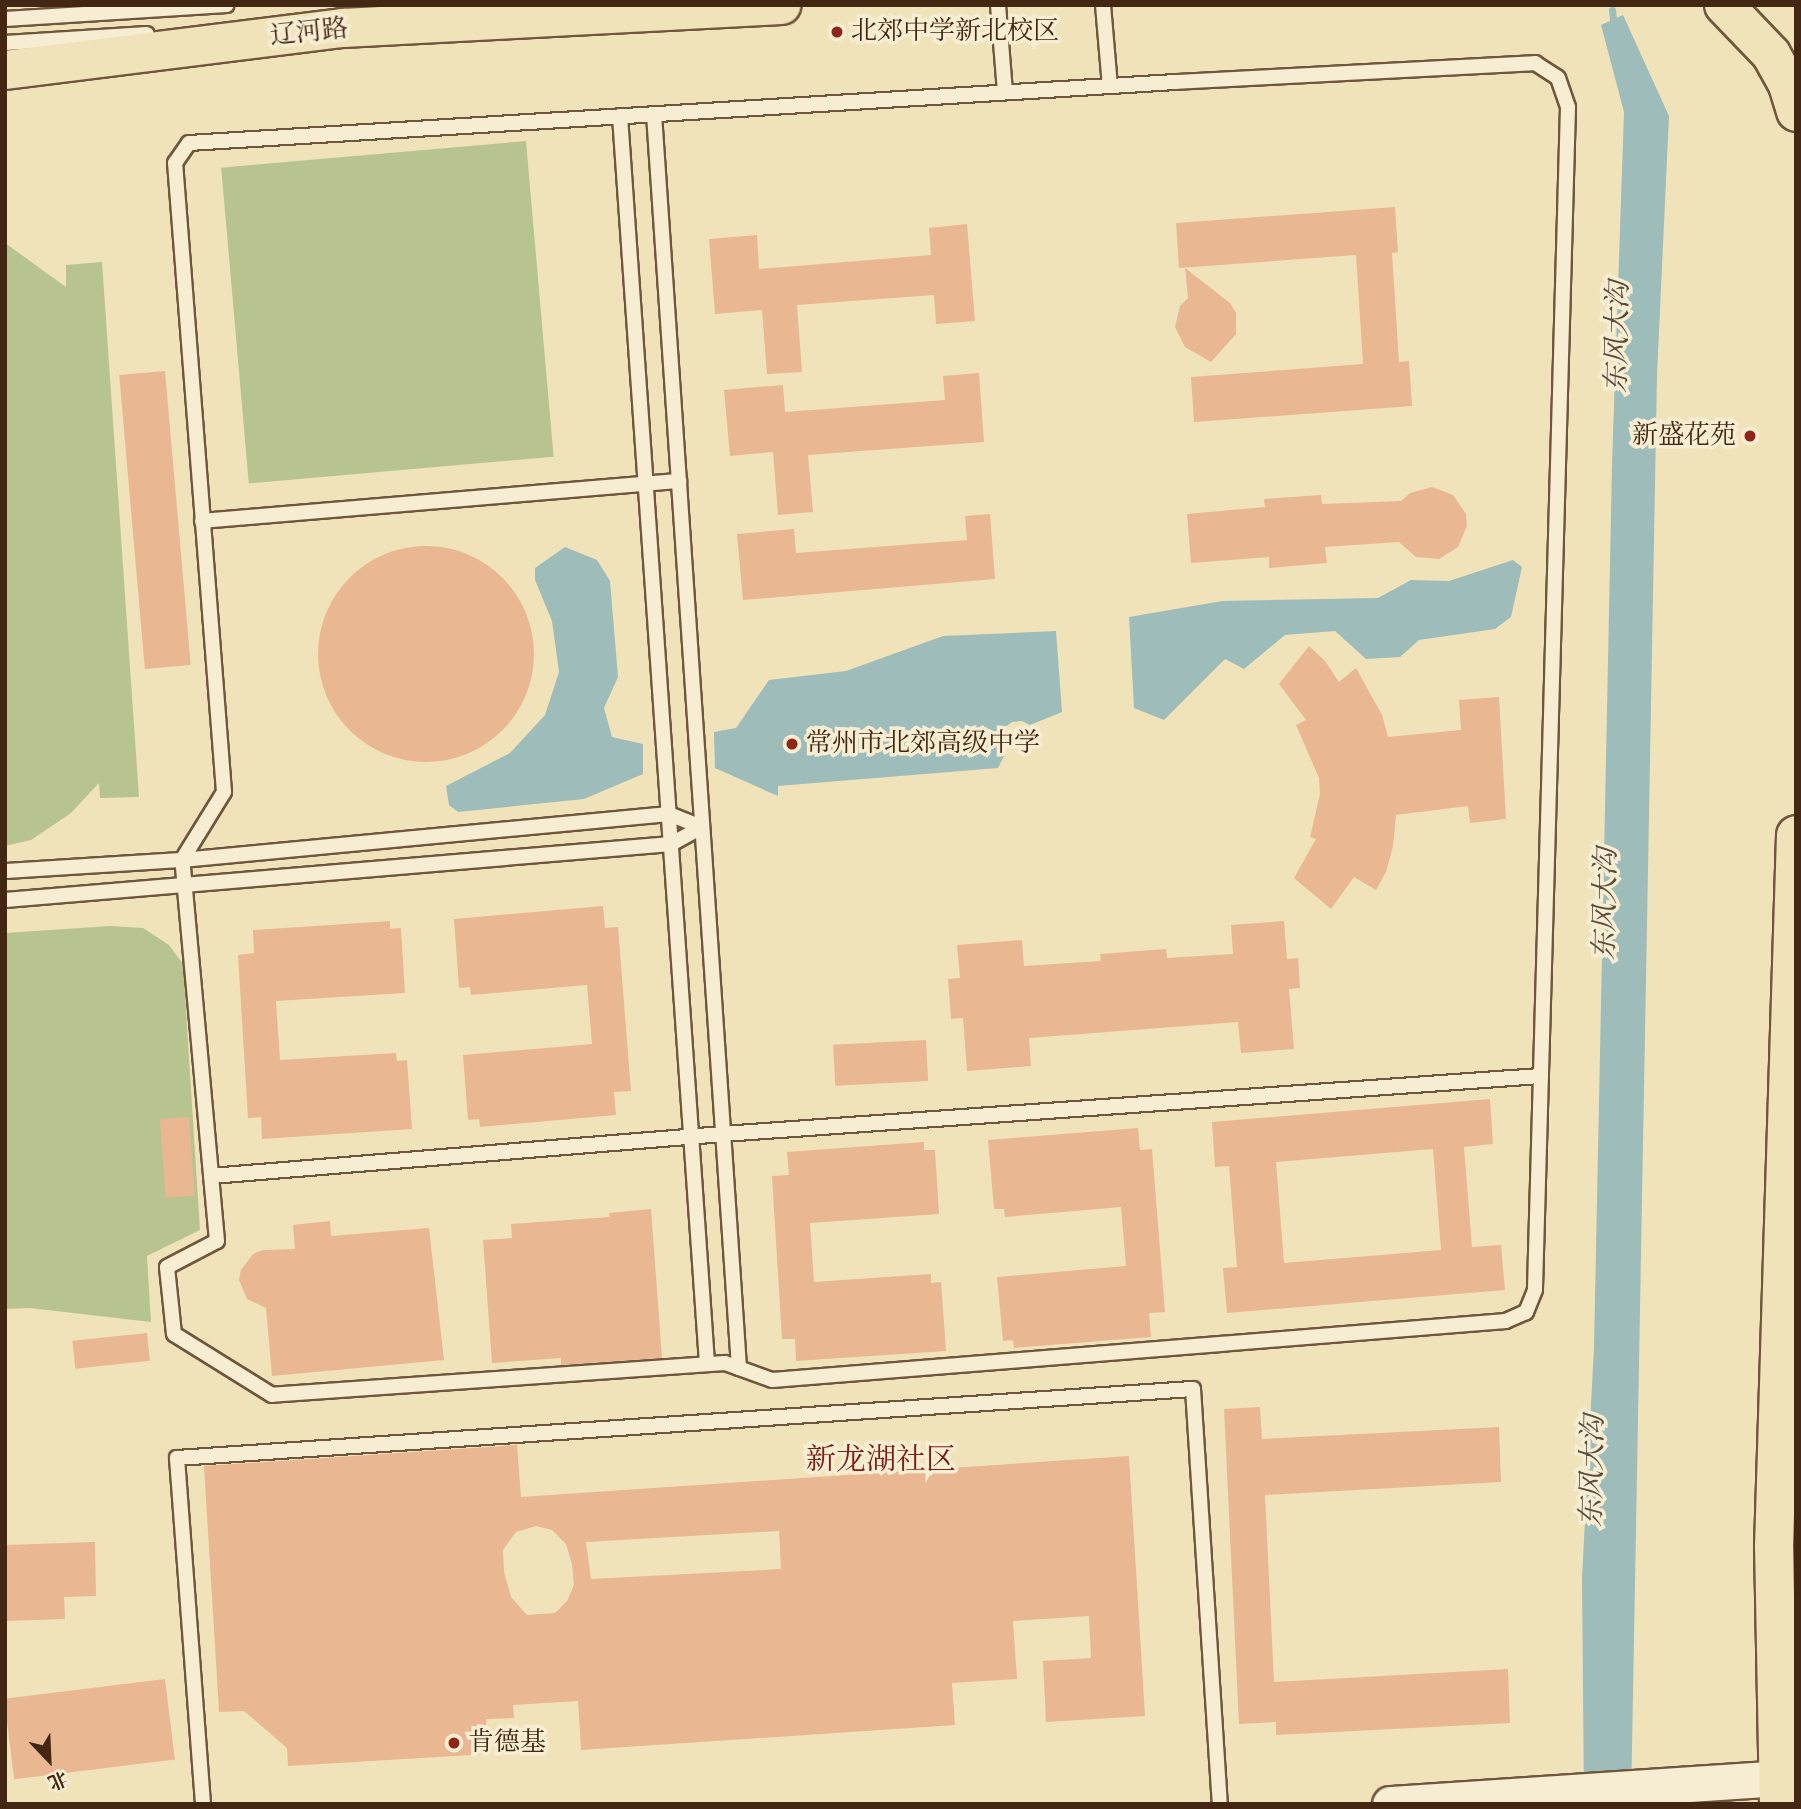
<!DOCTYPE html>
<meta charset="utf-8">
<style>
body{margin:0}
#map{position:relative;width:1801px;height:1809px;overflow:hidden;background:#f1e3b9;font-family:"IM FELL DW Pica","Noto Serif SC",serif}
div>[style]{position:absolute}
.green>*{inset:0;background:#b8c490;transform-origin:0 0}
.water>*{inset:0;background:#9ebcb9}
.stream>*{height:7px;margin:-3.5px;padding:0 3.5px;transform-origin:3.5px;border-radius:3.5px;background:#9ebcb9}
.building>*{inset:0;background:#e9b792;transform-origin:0 0}
.round{border-radius:50%}
.roads{filter:drop-shadow(2px 0 #6f563c) drop-shadow(-2px 0 #6f563c) drop-shadow(0 2px #6f563c) drop-shadow(0 -2px #6f563c)}
.service>*{height:14px;margin:-7px;padding:0 7px;transform-origin:7px;border-radius:7px;background:#f6edd2}
.tertiary>*{height:35px;margin:-17.5px;padding:0 17.5px;transform-origin:17.5px;border-radius:17.5px;background:#f6edd2}
.primary>*{height:38px;margin:-19px;padding:0 19px;transform-origin:19px;border-radius:19px;background:#f1e3b9}
.dots>*{width:19px;height:19px;translate:-50% -50%;box-sizing:border-box;border:4px solid #f6edd2;border-radius:50%}
span{translate:-50% -50%;white-space:nowrap;text-align:center;line-height:1.15;-webkit-text-stroke:7px #f6edd2;paint-order:stroke}
.poi-label{font-size:26px;color:#442713}
.left{translate:0 -50%;text-align:left}
.right{translate:-100% -50%;text-align:right}
.street-label{font-size:26px;color:#442713}
.water-label{font-size:28px;color:#5a4c3c;font-style:italic}
.quarter-label{font-size:30px;color:#7a1f14}
.frame{position:absolute;inset:0;border:7px solid #442713;pointer-events:none}
.north{position:absolute;left:14px;top:1725px;width:70px;height:70px;-webkit-text-stroke:5px #f6edd2;paint-order:stroke;rotate:157deg;font-size:19px;font-weight:700;line-height:28px;text-align:center;color:#442713}
.north::after{content:'';display:block;margin:auto;width:24px;height:32px;background:#442713;clip-path:polygon(50% 0,100% 100%,50% 72%,0 100%)}
</style>
<div id="map">
<div class="green">
<i style="left:526px;top:141px;width:317px;height:306px;rotate:85deg"></i>
<i style="clip-path:polygon(5px 243px,66px 287px,66px 265px,102px 262px,139px 797px,100px 798px,99px 783px,71px 813px,31px 840px,5px 846px)"></i>
<i style="clip-path:polygon(110px 926px,143px 928px,169px 945px,183px 964px,200px 1230px,147px 1256px,151px 1322px,30px 1308px,5px 1309px,5px 933px)"></i>
</div>
<div class="water">
<i style="clip-path:polygon(1623px 15px,1669px 116px,1657px 375px,1631px 1804px,1584px 1804px,1582px 1578px,1594px 1347px,1612px 464px,1624px 112px,1601px 25px)"></i>
<i style="clip-path:polygon(565px 547px,597px 560px,610px 581px,618px 677px,604px 708px,612px 737px,643px 744px,643px 774px,584px 799px,458px 812px,449px 805px,446px 786px,510px 753px,545px 715px,559px 672px,552px 621px,535px 580px,535px 568px)"></i>
<i style="clip-path:polygon(1513px 560px,1522px 567px,1511px 617px,1495px 629px,1419px 640px,1400px 657px,1366px 659px,1335px 631px,1285px 635px,1244px 669px,1225px 659px,1164px 720px,1134px 708px,1129px 617px,1222px 601px,1378px 598px,1411px 580px,1449px 581px)"></i>
<i style="clip-path:polygon(1056px 631px,1062px 712px,1030px 725px,1022px 721px,1012px 722px,1004px 728px,998px 743px,1004px 756px,998px 768px,778px 786px,778px 796px,715px 768px,714px 732px,736px 728px,769px 680px,846px 671px,943px 636px)"></i>
</div>
<div class="stream">
<i style="left:1612px;top:10px;width:17px;rotate:83deg"></i>
</div>
<div class="building">
<i style="clip-path:polygon(1395px 207px,1398px 252px,1392px 253px,1399px 362px,1409px 361px,1412px 406px,1194px 422px,1191px 377px,1363px 364px,1356px 255px,1179px 268px,1176px 223px)"></i>
<i style="clip-path:polygon(967px 224px,975px 321px,936px 324px,934px 295px,797px 305px,802px 372px,767px 374px,762px 310px,715px 314px,709px 239px,757px 235px,759px 269px,931px 255px,929px 228px)"></i>
<i style="clip-path:polygon(1185px 268px,1230px 303px,1236px 313px,1236px 334px,1211px 362px,1185px 347px,1175px 327px,1180px 306px,1188px 298px)"></i>
<i style="left:165px;top:371px;width:295px;height:46px;rotate:85deg"></i>
<i style="clip-path:polygon(979px 373px,984px 442px,808px 455px,813px 512px,778px 515px,773px 452px,730px 456px,724px 390px,783px 385px,785px 412px,945px 400px,943px 376px)"></i>
<i style="clip-path:polygon(1432px 487px,1453px 495px,1466px 514px,1467px 526px,1458px 547px,1439px 559px,1416px 557px,1399px 542px,1325px 547px,1327px 563px,1269px 568px,1269px 557px,1191px 563px,1187px 514px,1265px 507px,1264px 499px,1321px 495px,1322px 504px,1401px 501px,1410px 493px)"></i>
<i style="clip-path:polygon(990px 514px,995px 579px,743px 600px,737px 534px,794px 529px,796px 553px,967px 540px,965px 516px)"></i>
<i class="round" style="left:318px;top:546px;width:216px;height:216px"></i>
<i style="clip-path:polygon(1309px 646px,1325px 661px,1339px 682px,1356px 668px,1382px 715px,1388px 737px,1461px 730px,1459px 700px,1499px 697px,1506px 819px,1470px 823px,1468px 806px,1396px 815px,1393px 846px,1386px 872px,1376px 890px,1354px 877px,1331px 909px,1294px 878px,1316px 839px,1310px 837px,1320px 794px,1319px 778px,1296px 725px,1306px 720px,1279px 684px)"></i>
<i style="clip-path:polygon(603px 906px,605px 928px,618px 927px,631px 1091px,614px 1092px,616px 1115px,480px 1127px,479px 1119px,468px 1120px,463px 1055px,592px 1044px,587px 985px,471px 995px,470px 987px,459px 988px,454px 919px)"></i>
<i style="clip-path:polygon(390px 921px,390px 929px,401px 928px,405px 993px,276px 1001px,280px 1060px,396px 1053px,397px 1061px,407px 1060px,412px 1129px,262px 1139px,261px 1117px,248px 1118px,238px 955px,254px 953px,253px 930px)"></i>
<i style="clip-path:polygon(1284px 921px,1287px 959px,1298px 958px,1300px 988px,1289px 989px,1294px 1049px,1241px 1053px,1238px 1022px,1029px 1038px,1031px 1066px,967px 1071px,963px 1018px,951px 1019px,948px 979px,960px 978px,957px 945px,1022px 940px,1024px 966px,1101px 961px,1100px 954px,1166px 949px,1167px 958px,1233px 954px,1231px 925px)"></i>
<i style="left:926px;top:1040px;width:41px;height:93px;rotate:87deg"></i>
<i style="clip-path:polygon(evenodd,1490px 1099px,1493px 1144px,1464px 1147px,1472px 1247px,1501px 1245px,1505px 1290px,1227px 1313px,1223px 1268px,1237px 1267px,1229px 1166px,1215px 1167px,1212px 1122px,1490px 1099px,1433px 1149px,1441px 1250px,1284px 1263px,1276px 1162px,1433px 1149px)"></i>
<i style="left:189px;top:1117px;width:79px;height:29px;rotate:86deg"></i>
<i style="clip-path:polygon(1138px 1128px,1140px 1150px,1152px 1149px,1165px 1312px,1149px 1313px,1151px 1337px,1014px 1348px,1013px 1340px,1003px 1341px,997px 1277px,1126px 1266px,1121px 1207px,1005px 1217px,1004px 1209px,994px 1209px,988px 1140px)"></i>
<i style="clip-path:polygon(924px 1142px,924px 1150px,935px 1150px,939px 1214px,810px 1223px,814px 1282px,931px 1274px,931px 1283px,941px 1282px,946px 1351px,796px 1361px,795px 1339px,782px 1339px,772px 1176px,789px 1175px,787px 1152px)"></i>
<i style="clip-path:polygon(651px 1209px,662px 1358px,561px 1365px,561px 1358px,492px 1363px,483px 1240px,512px 1238px,511px 1224px,610px 1217px,609px 1213px)"></i>
<i style="clip-path:polygon(330px 1221px,331px 1236px,429px 1228px,444px 1360px,272px 1376px,266px 1308px,247px 1299px,239px 1280px,241px 1270px,253px 1254px,263px 1250px,295px 1249px,293px 1225px)"></i>
<i style="left:147px;top:1333px;width:28px;height:75px;rotate:84deg"></i>
<i style="clip-path:polygon(1260px 1407px,1262px 1439px,1499px 1427px,1501px 1482px,1265px 1495px,1274px 1682px,1508px 1669px,1510px 1723px,1276px 1735px,1276px 1722px,1239px 1724px,1224px 1409px)"></i>
<i style="clip-path:polygon(evenodd,517px 1445px,521px 1497px,1129px 1456px,1145px 1716px,1046px 1722px,1043px 1661px,1091px 1658px,1089px 1616px,1013px 1621px,1017px 1679px,952px 1683px,955px 1725px,581px 1750px,578px 1701px,513px 1705px,514px 1718px,486px 1719px,488px 1754px,288px 1766px,287px 1748px,244px 1711px,219px 1712px,204px 1466px,517px 1445px,536px 1526px,552px 1530px,566px 1544px,572px 1564px,574px 1585px,567px 1601px,555px 1613px,527px 1615px,511px 1597px,504px 1572px,503px 1550px,516px 1532px,536px 1526px,517px 1445px,779px 1531px,781px 1569px,591px 1579px,586px 1542px,779px 1531px)"></i>
<i style="clip-path:polygon(95px 1542px,96px 1596px,64px 1597px,65px 1619px,5px 1621px,5px 1545px)"></i>
<i style="left:165px;top:1679px;width:81px;height:162px;rotate:83deg"></i>
</div>
<div class="roads">
<div class="service">
<i style="left:998px;top:5px;width:87px;rotate:85.4deg"></i>
<i style="left:1103px;top:5px;width:81px;rotate:85.1deg"></i>
<i style="left:5px;top:19px;width:222px;rotate:-3.6deg"></i>
<i style="left:5px;top:43px;width:142px;rotate:-3.6deg"></i>
<i style="left:1535px;top:63px;width:27px;rotate:33deg"></i>
<i style="left:1558px;top:78px;width:31px;rotate:71deg"></i>
<i style="left:1568px;top:107px;width:1183px;rotate:91.6deg"></i>
<i style="left:1535px;top:1290px;width:24px;rotate:112deg"></i>
<i style="left:1526px;top:1312px;width:22px;rotate:156deg"></i>
<i style="left:1506px;top:1321px;width:736px;rotate:175.4deg"></i>
<i style="left:772px;top:1380px;width:50px;rotate:-160.1deg"></i>
<i style="left:725px;top:1363px;width:454px;rotate:176deg"></i>
<i style="left:272px;top:1395px;width:115px;rotate:-148.1deg"></i>
<i style="left:174px;top:1334px;width:67px;rotate:-96deg"></i>
<i style="left:167px;top:1267px;width:56px;rotate:-27.5deg"></i>
<i style="left:217px;top:1241px;width:383px;rotate:-95.2deg"></i>
<i style="left:182px;top:860px;width:80px;rotate:-58.3deg"></i>
<i style="left:224px;top:792px;width:631px;rotate:-94.45deg"></i>
<i style="left:175px;top:163px;width:24px;rotate:-55deg"></i>
<i style="left:189px;top:143px;width:988px;rotate:-3.54deg"></i>
<i style="left:1175px;top:82px;width:361px;rotate:-3deg"></i>
<i style="left:654px;top:114px;width:1257px;rotate:86.12deg"></i>
<i style="left:620px;top:116px;width:1251px;rotate:86.01deg"></i>
<i style="left:202px;top:521px;width:479px;rotate:-4.8deg"></i>
<i style="left:5px;top:871px;width:177px;rotate:-3.6deg"></i>
<i style="left:182px;top:860px;width:489px;rotate:-5.4deg"></i>
<i style="left:669px;top:814px;width:35px;rotate:22deg"></i>
<i style="left:702px;top:827px;width:35px;rotate:151deg"></i>
<i style="left:671px;top:844px;width:668px;rotate:175.19deg"></i>
<i style="left:211px;top:1176px;width:514px;rotate:-4.69deg"></i>
<i style="left:723px;top:1134px;width:820px;rotate:-4.06deg"></i>
<i style="left:203px;top:1804px;width:347px;rotate:-94.3deg"></i>
<i style="left:177px;top:1458px;width:1018px;rotate:-3.89deg"></i>
<i style="left:1193px;top:1389px;width:416px;rotate:86.3deg"></i>
</div>
<div class="tertiary">
<i style="left:1390px;top:1804px;width:407px;rotate:-3.8deg"></i>
</div>
<div class="primary">
<i style="left:1724px;top:5px;width:68px;rotate:46.2deg"></i>
<i style="left:1771px;top:54px;width:35px;rotate:61deg"></i>
<i style="left:1788px;top:85px;width:28px;rotate:73deg"></i>
<i style="left:5px;top:70px;width:341px;rotate:-7.1deg"></i>
<i style="left:343px;top:28px;width:439px;rotate:-3deg"></i>
<i style="left:1779px;top:1804px;width:257px;rotate:-91.1deg"></i>
<i style="left:1774px;top:1547px;width:712px;rotate:-88.23deg"></i>
</div>
</div>
<div class="dots">
<i style="left:837px;top:32px;background:#8f2418"></i>
<i style="left:1750px;top:436px;background:#8f2418"></i>
<i style="left:792px;top:744px;background:#8f2418"></i>
<i style="left:454px;top:1743px;background:#8f2418"></i>
</div>
<div class="poi-label">
<span class="left" style="left:851px;top:32px">北郊中学新北校区</span>
<span class="right" style="left:1736px;top:436px">新盛花苑</span>
<span class="left" style="left:806px;top:744px">常州市北郊高级中学</span>
<span class="left" style="left:468px;top:1743px">肯德基</span>
</div>
<div class="street-label">
<span style="left:309px;top:33px;rotate:-6deg">辽河路</span>
</div>
<div class="water-label">
<span style="left:1618px;top:337px;rotate:-89deg">东风大沟</span>
<span style="left:1606px;top:904px;rotate:-89deg">东风大沟</span>
<span style="left:1593px;top:1471px;rotate:-89deg">东风大沟</span>
</div>
<div class="quarter-label">
<span style="left:881px;top:1461px">新龙湖社区</span>
</div>
<div class="frame"></div>
<div class="north">北</div>
</div>
